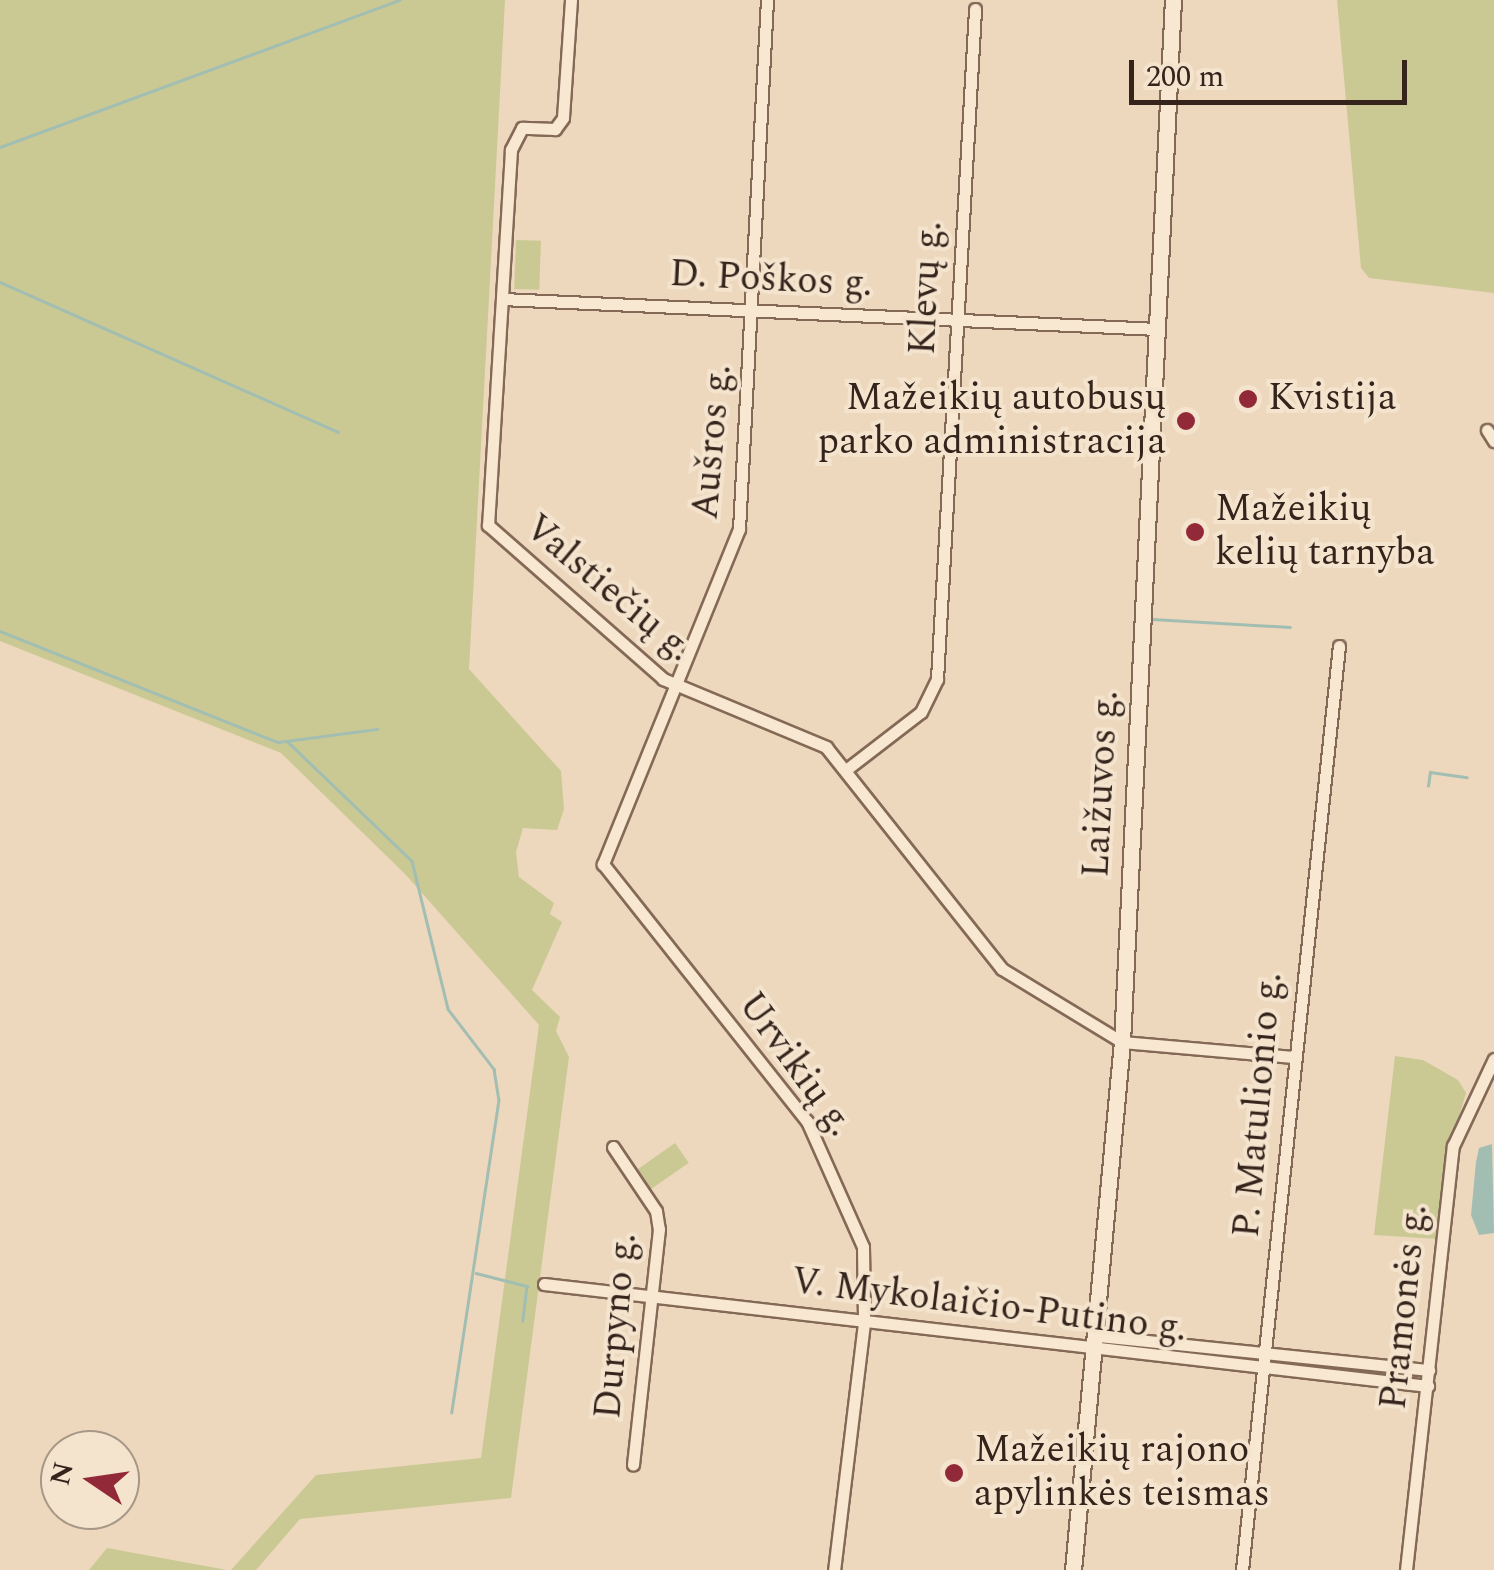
<!DOCTYPE html>
<meta charset="utf-8">
<style>
body{margin:0}
#map{position:relative;width:1494px;height:1570px;overflow:hidden;background:#edd8be;font-family:Spectral,serif}
div>[style]{position:absolute}
.green>*{inset:0;background:#cac993;transform-origin:0 0}
.water>*{inset:0;background:#a2beb2}
.stream>*{height:2.5px;margin:-1.25px;padding:0 1.25px;transform-origin:1.25px;border-radius:1.25px;background:#a2beb2}
.roads{filter:drop-shadow(2px 0 #846957) drop-shadow(-2px 0 #846957) drop-shadow(0 2px #846957) drop-shadow(0 -2px #846957)}
.street>*{height:11px;margin:-5.5px;padding:0 5.5px;transform-origin:5.5px;border-radius:5.5px;background:#f8e7d1}
.secondary>*{height:15px;margin:-7.5px;padding:0 7.5px;transform-origin:7.5px;border-radius:7.5px;background:#f8e7d1}
.dots>*{width:28px;height:28px;translate:-50% -50%;box-sizing:border-box;border:5px solid #f4e4ce;border-radius:50%}
span{translate:-50% -50%;white-space:nowrap;text-align:center;line-height:1.15;-webkit-text-stroke:8px #f4e4ce;paint-order:stroke}
.street-label{font-size:38px;color:#34241c}
.poi-label{font-size:38px;color:#34241c}
.right{translate:-100% -50%;text-align:right}
.left{translate:0 -50%;text-align:left}
.north{position:absolute;left:40px;top:1430px;width:100px;height:100px;box-sizing:border-box;background:#f4e4ce;border:2px solid #a79787;border-radius:50%;rotate:283deg;font-size:28px;font-weight:700;line-height:40px;text-align:center;color:#34241c}
.north::after{content:'';display:block;margin:auto;width:35px;height:45px;background:#922938;clip-path:polygon(50% 0,100% 100%,50% 72%,0 100%)}
.scale{position:absolute;left:1129px;top:60px;width:278px;height:45px;box-sizing:border-box;border:5px solid #34241c;border-top:0;padding-left:12px;font-size:30px;line-height:35px;white-space:nowrap;color:#34241c;-webkit-text-stroke:8px #f4e4ce;paint-order:stroke}
</style>
<div id="map">
<div class="green">
<i style="clip-path:polygon(0 0,505px 0,469px 669px,561px 771px,564px 809px,557px 830px,523px 828px,516px 852px,519px 877px,554px 903px,550px 914px,562px 922px,532px 990px,560px 1017px,556px 1031px,569px 1057px,511px 1498px,300px 1519px,256px 1570px,231px 1570px,316px 1475px,481px 1458px,539px 1025px,405px 874px,281px 753px,0 641px)"></i>
<i style="clip-path:polygon(1337px 0,1494px 0,1494px 293px,1369px 278px,1361px 268px)"></i>
<i style="left:516px;top:240px;width:25px;height:49px;rotate:2deg"></i>
<i style="clip-path:polygon(1395px 1056px,1423px 1060px,1458px 1080px,1466px 1093px,1450px 1147px,1439px 1239px,1374px 1235px)"></i>
<i style="left:675px;top:1143px;width:24px;height:46px;rotate:55deg"></i>
<i style="clip-path:polygon(107px 1548px,227px 1570px,89px 1570px)"></i>
</div>
<div class="water">
<i style="clip-path:polygon(1492px 1144px,1494px 1233px,1479px 1235px,1471px 1215px,1476px 1162px,1479px 1148px)"></i>
</div>
<div class="stream">
<i style="left:0;top:147px;width:426px;rotate:-20.2deg"></i>
<i style="left:0;top:282px;width:370px;rotate:23.9deg"></i>
<i style="left:1152px;top:619px;width:138px;rotate:3.3deg"></i>
<i style="left:0;top:631px;width:299px;rotate:21.8deg"></i>
<i style="left:278px;top:742px;width:100px;rotate:-7.5deg"></i>
<i style="left:287px;top:741px;width:173px;rotate:43.8deg"></i>
<i style="left:412px;top:861px;width:152px;rotate:76.3deg"></i>
<i style="left:448px;top:1009px;width:76px;rotate:52.5deg"></i>
<i style="left:494px;top:1069px;width:31px;rotate:81deg"></i>
<i style="left:499px;top:1100px;width:316px;rotate:98.6deg"></i>
<i style="left:1428px;top:786px;width:14px;rotate:-82deg"></i>
<i style="left:1430px;top:772px;width:37px;rotate:8deg"></i>
<i style="left:476px;top:1273px;width:53px;rotate:14.3deg"></i>
<i style="left:527px;top:1286px;width:35px;rotate:97deg"></i>
</div>
<div class="roads">
<div class="street">
<i style="left:571px;top:0;width:118px;rotate:93.9deg"></i>
<i style="left:563px;top:118px;width:14px;rotate:126deg"></i>
<i style="left:555px;top:129px;width:33px;rotate:-178deg"></i>
<i style="left:522px;top:128px;width:25px;rotate:117deg"></i>
<i style="left:511px;top:150px;width:376px;rotate:93.5deg"></i>
<i style="left:488px;top:525px;width:233px;rotate:41.3deg"></i>
<i style="left:663px;top:679px;width:177px;rotate:22.6deg"></i>
<i style="left:826px;top:747px;width:283px;rotate:51.6deg"></i>
<i style="left:1002px;top:969px;width:140px;rotate:31.3deg"></i>
<i style="left:1122px;top:1042px;width:172px;rotate:5deg"></i>
<i style="left:767px;top:0;width:530px;rotate:93.03deg"></i>
<i style="left:739px;top:529px;width:362px;rotate:112.1deg"></i>
<i style="left:603px;top:864px;width:328px;rotate:51.6deg"></i>
<i style="left:807px;top:1121px;width:138px;rotate:66deg"></i>
<i style="left:863px;top:1247px;width:76px;rotate:89.2deg"></i>
<i style="left:864px;top:1323px;width:249px;rotate:96.9deg"></i>
<i style="left:502px;top:299px;width:656px;rotate:2.62deg"></i>
<i style="left:1487px;top:430px;width:13px;rotate:58deg"></i>
<i style="left:847px;top:769px;width:93px;rotate:-37.6deg"></i>
<i style="left:921px;top:712px;width:37px;rotate:-64deg"></i>
<i style="left:937px;top:679px;width:671px;rotate:-86.75deg"></i>
<i style="left:613px;top:1147px;width:77px;rotate:56.1deg"></i>
<i style="left:656px;top:1211px;width:18px;rotate:81deg"></i>
<i style="left:659px;top:1229px;width:237px;rotate:96.3deg"></i>
<i style="left:544px;top:1284px;width:890px;rotate:6.58deg"></i>
<i style="left:1099px;top:1336px;width:332px;rotate:5.9deg"></i>
<i style="left:1242px;top:1570px;width:929px;rotate:-84.01deg"></i>
<i style="left:1406px;top:1570px;width:427px;rotate:-83.7deg"></i>
<i style="left:1453px;top:1146px;width:96px;rotate:-64.8deg"></i>
</div>
<div class="secondary">
<i style="left:1073px;top:1570px;width:530px;rotate:-84.7deg"></i>
<i style="left:1122px;top:1042px;width:1043px;rotate:-87.2deg"></i>
</div>
</div>
<div class="dots">
<i style="left:1248px;top:399px;background:#922938"></i>
<i style="left:1186px;top:421px;background:#922938"></i>
<i style="left:1195px;top:532px;background:#922938"></i>
<i style="left:954px;top:1473px;background:#922938"></i>
</div>
<div class="street-label">
<span style="left:771px;top:280px;rotate:3deg">D. Poškos g.</span>
<span style="left:927px;top:288px;rotate:-87deg">Klevų g.</span>
<span style="left:713px;top:442px;rotate:-85deg">Aušros g.</span>
<span style="left:608px;top:589px;rotate:40deg">Valstiečių g.</span>
<span style="left:1102px;top:784px;rotate:-87deg">Laižuvos g.</span>
<span style="left:795px;top:1065px;rotate:54deg">Urvikių g.</span>
<span style="left:1259px;top:1105px;rotate:-85deg">P. Matulionio g.</span>
<span style="left:989px;top:1306px;rotate:7deg">V. Mykolaičio-Putino g.</span>
<span style="left:1405px;top:1307px;rotate:-84deg">Pramonės g.</span>
<span style="left:617px;top:1326px;rotate:-85deg">Durpyno g.</span>
</div>
<div class="poi-label">
<span class="right" style="left:1166px;top:421px">Mažeikių autobusų<br>parko administracija</span>
<span class="left" style="left:1268px;top:399px">Kvistija</span>
<span class="left" style="left:1215px;top:532px">Mažeikių<br>kelių tarnyba</span>
<span class="left" style="left:974px;top:1473px">Mažeikių rajono<br>apylinkės teismas</span>
</div>
<div class="north">N</div>
<div class="scale">200 m</div>
</div>
